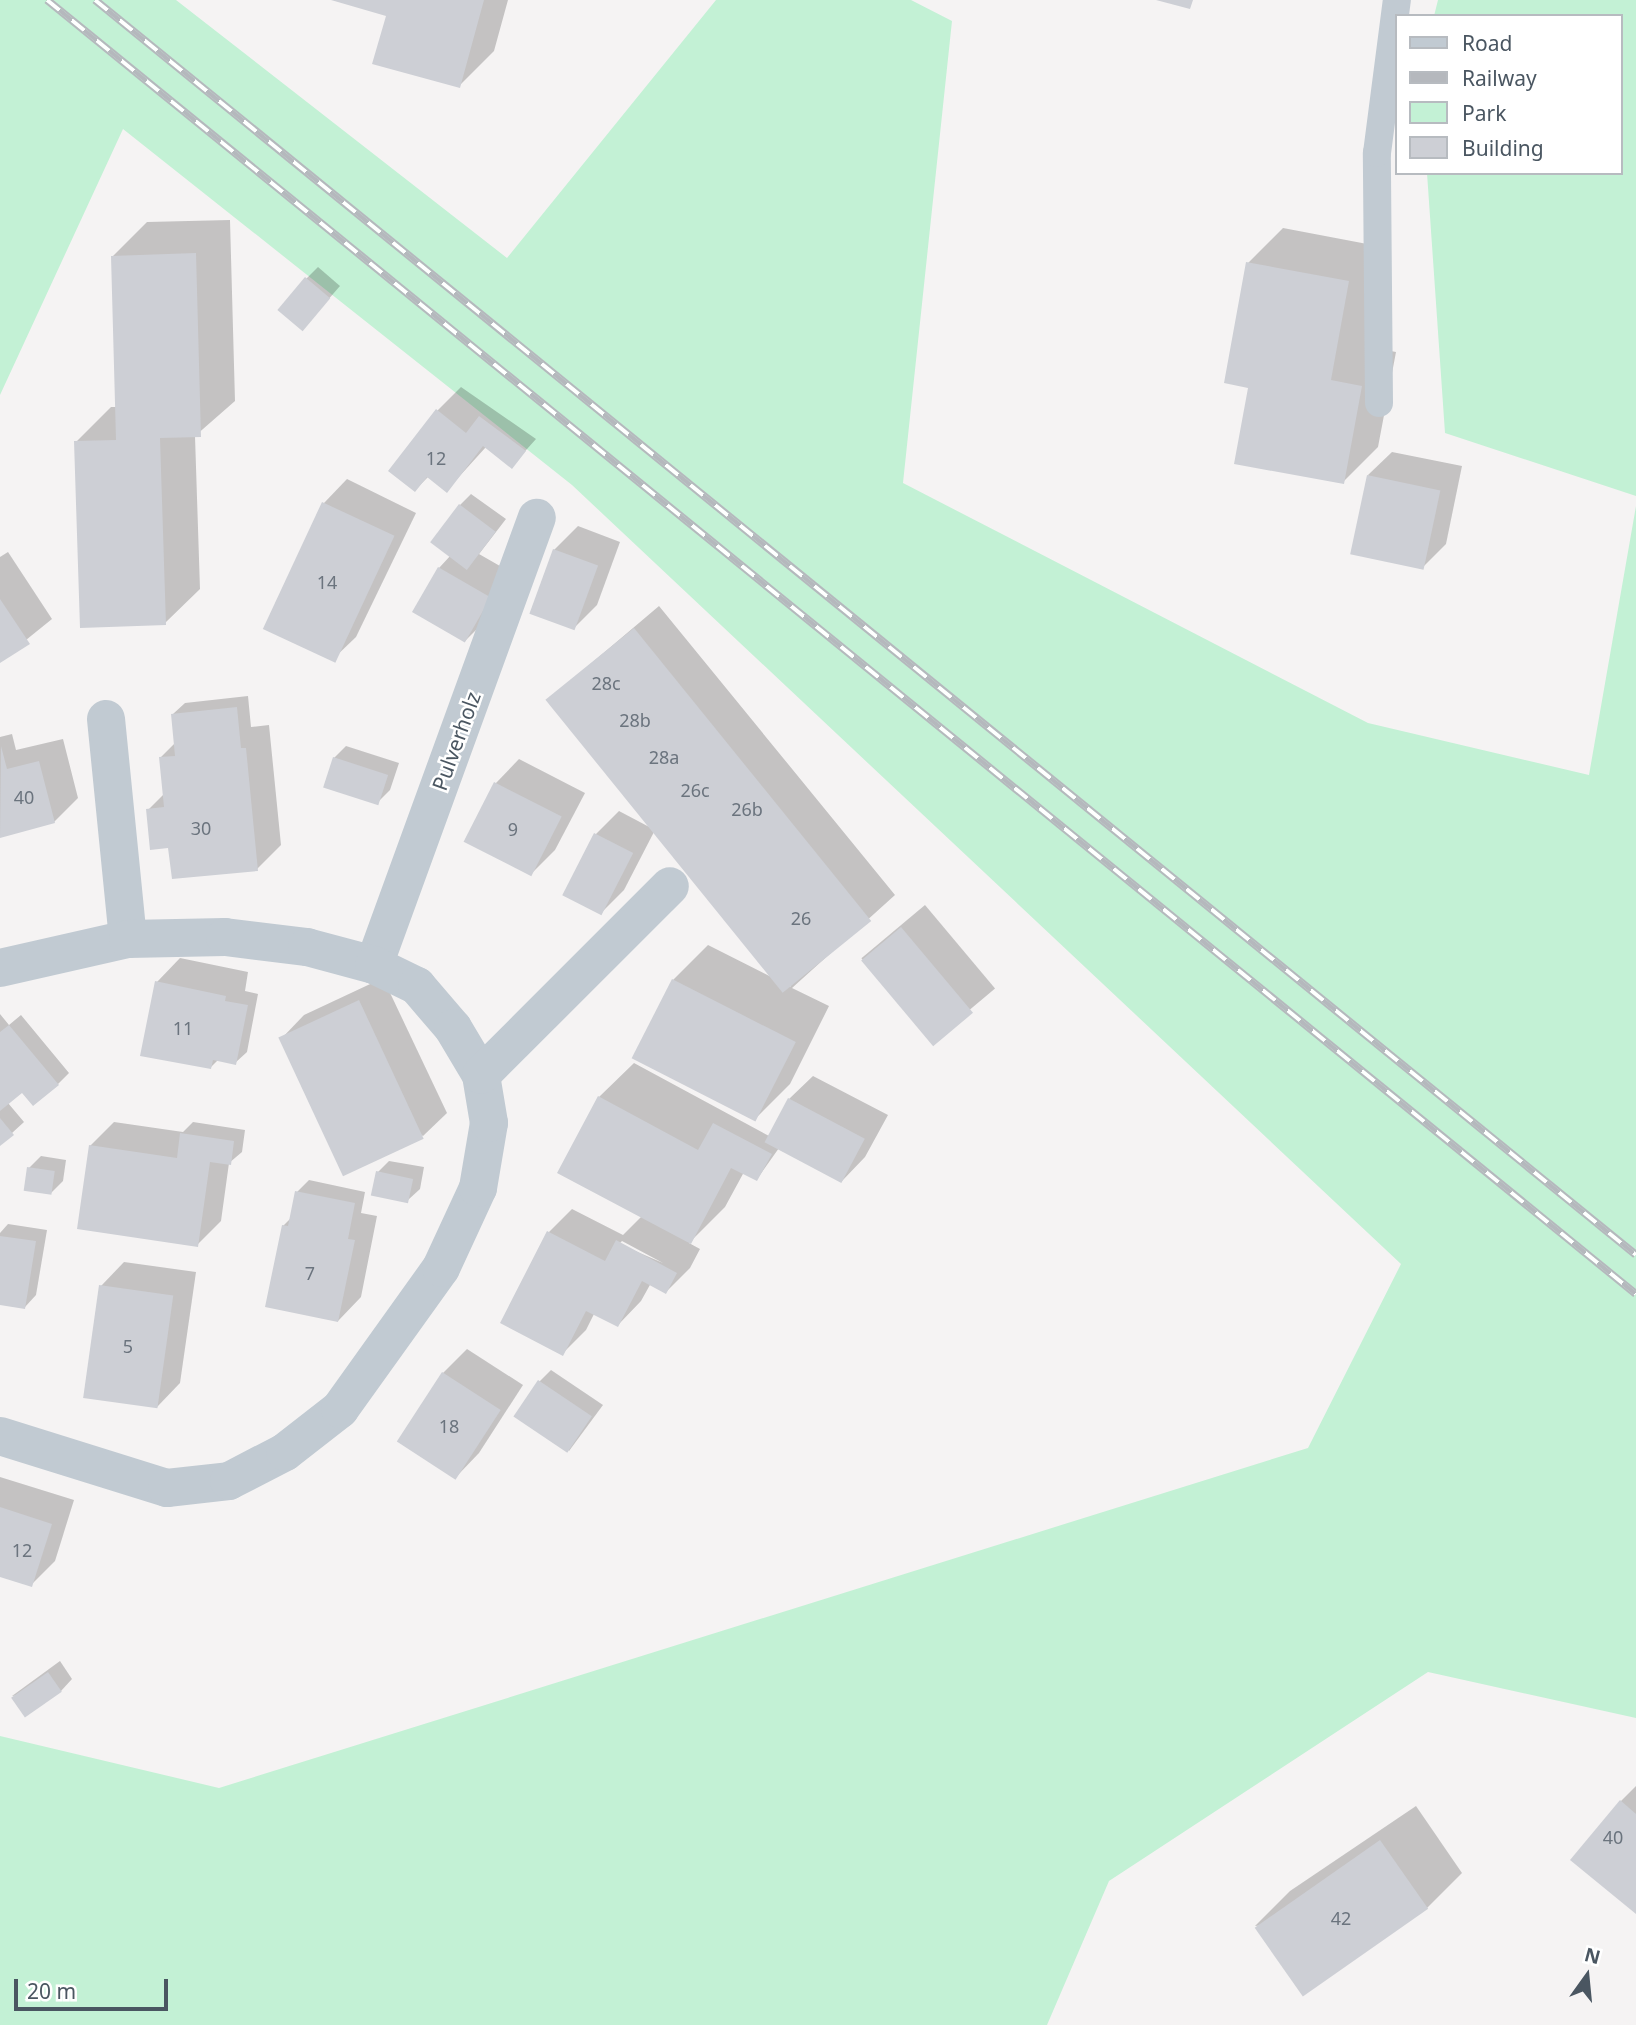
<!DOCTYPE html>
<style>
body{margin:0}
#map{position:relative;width:1636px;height:2025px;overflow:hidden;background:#f5f3f3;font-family:"Noto Sans",sans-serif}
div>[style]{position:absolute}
.green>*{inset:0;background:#c3f1d5}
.shadow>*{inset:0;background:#0003;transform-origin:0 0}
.building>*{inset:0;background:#cdcfd5;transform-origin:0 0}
.lane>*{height:28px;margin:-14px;padding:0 14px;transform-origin:14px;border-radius:14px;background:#c1cad2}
.street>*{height:38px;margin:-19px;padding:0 19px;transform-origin:19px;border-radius:19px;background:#c1cad2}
.rail>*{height:8px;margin-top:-4px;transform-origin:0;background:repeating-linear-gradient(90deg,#fff 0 16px,#b5b8bd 0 32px);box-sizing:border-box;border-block:2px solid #b5b8bd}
span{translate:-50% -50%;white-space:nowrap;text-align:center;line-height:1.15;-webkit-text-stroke:5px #fff;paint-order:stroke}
.number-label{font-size:18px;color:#6b747e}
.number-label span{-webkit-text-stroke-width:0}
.street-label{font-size:21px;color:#4a5661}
.legend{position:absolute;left:1395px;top:14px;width:228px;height:161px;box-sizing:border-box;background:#fff;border:2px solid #b7bbc0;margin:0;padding:9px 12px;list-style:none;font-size:21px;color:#4a5661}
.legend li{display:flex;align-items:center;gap:14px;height:35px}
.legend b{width:35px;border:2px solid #b7bbc0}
.north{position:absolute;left:1552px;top:1941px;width:70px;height:70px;-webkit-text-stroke:5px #fff;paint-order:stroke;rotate:15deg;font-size:19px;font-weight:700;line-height:28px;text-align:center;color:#4a5661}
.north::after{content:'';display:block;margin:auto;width:24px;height:32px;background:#4a5661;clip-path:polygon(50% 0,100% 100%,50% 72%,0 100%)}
.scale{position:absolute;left:14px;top:1979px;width:154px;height:32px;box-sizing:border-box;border:4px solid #4a5661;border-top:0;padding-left:9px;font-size:21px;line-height:24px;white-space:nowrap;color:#4a5661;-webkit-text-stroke:5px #fff;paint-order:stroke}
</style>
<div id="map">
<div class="green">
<i style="clip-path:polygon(0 0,176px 0,507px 258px,716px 0,911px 0,952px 21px,903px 483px,1368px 723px,1589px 775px,1636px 506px,1636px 1718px,1428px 1672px,1109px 1881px,1047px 2025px,0 2025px,0 1736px,219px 1788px,1308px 1448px,1401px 1264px,572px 485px,123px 129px,0 395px)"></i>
<i style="clip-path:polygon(1438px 0,1636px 0,1636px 496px,1445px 433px,1427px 173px,1620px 173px,1620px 16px,1434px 16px)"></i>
</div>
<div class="shadow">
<i style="clip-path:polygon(337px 0,508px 0,494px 51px,459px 86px,388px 14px)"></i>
<i style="clip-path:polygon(230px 220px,235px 401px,195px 436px,200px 589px,165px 623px,76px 442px,111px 407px,117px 407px,113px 256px,147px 222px)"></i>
<i style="clip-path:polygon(1283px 228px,1383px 247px,1365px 346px,1396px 352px,1378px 447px,1343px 482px,1250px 386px,1248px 263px)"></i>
<i style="clip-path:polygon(318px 267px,340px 286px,313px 317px,306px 279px)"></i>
<i style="clip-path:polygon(461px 387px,536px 439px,511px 467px,486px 447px,447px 490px,429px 476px,415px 490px,437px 411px)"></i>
<i style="clip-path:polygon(1392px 452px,1462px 466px,1446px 544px,1422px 568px,1368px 475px)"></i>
<i style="clip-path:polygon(347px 479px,416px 513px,356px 637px,332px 660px,324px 503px)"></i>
<i style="clip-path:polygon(471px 494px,506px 519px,479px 554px,514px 574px,489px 617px,465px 641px,439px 568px,451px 555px,460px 505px)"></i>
<i style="clip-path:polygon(578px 526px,620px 542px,597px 605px,573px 629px,554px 550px)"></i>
<i style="clip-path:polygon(8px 552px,52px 619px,0 661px,0 557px)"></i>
<i style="clip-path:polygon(659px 606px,895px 895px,792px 988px,829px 1006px,790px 1084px,755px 1119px,673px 980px,708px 945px,791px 987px,548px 700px)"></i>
<i style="clip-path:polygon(248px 696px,251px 727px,269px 725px,281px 845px,257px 869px,170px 846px,148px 810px,165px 793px,161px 757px,176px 742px,173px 714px,185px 703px)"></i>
<i style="clip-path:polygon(12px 734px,16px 750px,63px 739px,78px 798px,54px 822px,0 836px,0 737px)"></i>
<i style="clip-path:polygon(346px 746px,399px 763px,390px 790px,378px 802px,334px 758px)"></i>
<i style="clip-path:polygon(519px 759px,585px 793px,555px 850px,531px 874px,465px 840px,496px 783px)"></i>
<i style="clip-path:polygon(619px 811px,655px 830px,624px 890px,601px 913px,596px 834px)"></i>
<i style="left:925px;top:905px;width:109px;height:83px;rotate:50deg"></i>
<i style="clip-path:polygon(180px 958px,248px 972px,245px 991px,258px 994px,247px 1052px,235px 1063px,219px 1059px,211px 1067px,157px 982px)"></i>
<i style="clip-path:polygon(383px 978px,447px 1113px,423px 1136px,281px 1039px,304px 1015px)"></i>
<i style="clip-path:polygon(0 1014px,9px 1025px,21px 1015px,69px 1073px,58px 1084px,23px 1091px,8px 1103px,24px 1122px,0 1144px)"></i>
<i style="clip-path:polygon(evenodd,634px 1063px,769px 1136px,789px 1099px,813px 1076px,888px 1115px,865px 1157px,842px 1181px,779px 1148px,757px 1179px,744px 1172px,725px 1207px,689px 1243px,700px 1249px,690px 1268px,666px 1292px,651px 1283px,641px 1301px,618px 1325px,594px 1314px,586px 1330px,562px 1354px,549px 1232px,572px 1209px,623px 1235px,642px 1216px,599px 1097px,634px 1063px,622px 1241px,663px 1263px,619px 1244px,622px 1241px)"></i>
<i style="clip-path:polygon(114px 1122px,183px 1132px,193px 1122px,245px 1130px,242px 1152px,229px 1163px,221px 1221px,197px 1245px,90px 1146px)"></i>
<i style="clip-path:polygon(41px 1156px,66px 1160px,63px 1181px,51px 1193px,29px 1168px)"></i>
<i style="clip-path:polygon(389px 1161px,424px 1167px,420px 1189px,408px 1200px,378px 1172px)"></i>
<i style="clip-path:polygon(309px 1180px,365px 1192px,361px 1213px,377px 1216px,361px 1297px,338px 1321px,283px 1226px,291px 1218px,297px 1192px)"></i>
<i style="clip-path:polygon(8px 1224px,47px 1230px,36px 1295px,25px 1307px,0 1303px,0 1233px)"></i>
<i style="clip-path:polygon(124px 1262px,196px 1272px,180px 1383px,157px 1407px,101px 1286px)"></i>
<i style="clip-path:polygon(467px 1349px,523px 1385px,479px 1453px,456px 1477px,400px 1441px,443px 1373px)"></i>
<i style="clip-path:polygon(551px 1370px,603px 1405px,569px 1451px,539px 1382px)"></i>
<i style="clip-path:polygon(0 1477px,74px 1500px,55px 1561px,31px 1585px,0 1575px)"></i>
<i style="clip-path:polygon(60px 1661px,72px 1679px,61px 1691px,12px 1696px)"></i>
<i style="clip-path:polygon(1636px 1786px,1636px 1912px,1621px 1801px)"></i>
<i style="clip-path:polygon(1416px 1806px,1462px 1873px,1427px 1908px,1255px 1926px,1290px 1891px)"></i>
</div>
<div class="building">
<i style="clip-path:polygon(331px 0,484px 0,460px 88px,372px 64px,386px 16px)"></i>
<i style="clip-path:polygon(1156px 0,1193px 0,1190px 9px)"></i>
<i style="clip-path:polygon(196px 253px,201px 437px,160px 438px,166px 625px,80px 628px,74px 441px,116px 440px,111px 256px)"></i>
<i style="clip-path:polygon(1246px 262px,1349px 281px,1331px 380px,1362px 386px,1344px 484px,1234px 464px,1248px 388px,1224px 383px)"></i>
<i style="left:305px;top:277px;width:33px;height:43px;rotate:40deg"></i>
<i style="clip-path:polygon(436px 409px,466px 433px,479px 416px,526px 451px,512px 469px,483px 446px,447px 493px,427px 477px,415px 492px,388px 471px)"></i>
<i style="left:1367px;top:475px;width:75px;height:81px;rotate:12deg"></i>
<i style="left:322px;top:502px;width:80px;height:140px;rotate:25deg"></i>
<i style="left:459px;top:504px;width:46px;height:48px;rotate:37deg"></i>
<i style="left:553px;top:549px;width:48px;height:69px;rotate:20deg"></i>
<i style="left:438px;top:567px;width:61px;height:52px;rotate:30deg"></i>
<i style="clip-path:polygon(0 599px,30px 644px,0 663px)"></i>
<i style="left:634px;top:628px;width:377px;height:114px;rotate:51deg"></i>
<i style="clip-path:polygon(237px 707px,241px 748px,246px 748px,258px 871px,172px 879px,168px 848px,150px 850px,146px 809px,164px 807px,159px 757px,175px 756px,171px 714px)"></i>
<i style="clip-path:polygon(1px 746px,7px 769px,39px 761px,55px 823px,0 838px)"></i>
<i style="left:333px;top:757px;width:58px;height:32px;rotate:18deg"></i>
<i style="left:494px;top:782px;width:76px;height:67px;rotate:27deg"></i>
<i style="left:594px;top:833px;width:44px;height:70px;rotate:27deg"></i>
<i style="left:901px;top:927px;width:112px;height:52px;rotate:50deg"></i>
<i style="left:672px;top:979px;width:139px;height:89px;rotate:27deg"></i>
<i style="clip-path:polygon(155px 981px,226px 996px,225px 1001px,248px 1005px,236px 1065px,213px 1060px,211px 1069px,140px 1056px)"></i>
<i style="left:359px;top:1000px;width:153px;height:89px;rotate:65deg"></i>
<i style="clip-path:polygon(9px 1025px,59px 1085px,33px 1106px,22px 1093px,0 1111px,0 1032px)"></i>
<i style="clip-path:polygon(598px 1096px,698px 1150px,713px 1123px,772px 1154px,757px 1181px,731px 1168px,691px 1244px,557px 1173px)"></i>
<i style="left:788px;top:1098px;width:87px;height:50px;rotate:28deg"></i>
<i style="clip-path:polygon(0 1118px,14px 1135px,0 1146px)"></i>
<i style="clip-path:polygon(180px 1133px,234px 1141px,231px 1165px,210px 1162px,198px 1247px,77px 1229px,89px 1145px,177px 1158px)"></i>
<i style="left:27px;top:1167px;width:28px;height:24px;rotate:8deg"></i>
<i style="left:376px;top:1171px;width:38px;height:25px;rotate:12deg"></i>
<i style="clip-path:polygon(295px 1191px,355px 1203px,348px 1239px,355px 1240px,338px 1322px,265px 1307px,282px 1225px,288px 1226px)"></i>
<i style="clip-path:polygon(547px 1231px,605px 1261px,616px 1240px,677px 1273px,666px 1294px,642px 1281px,618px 1327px,586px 1311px,563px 1356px,500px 1323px)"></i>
<i style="clip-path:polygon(0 1236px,36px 1241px,25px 1309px,0 1305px)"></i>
<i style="left:99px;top:1285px;width:75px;height:114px;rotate:8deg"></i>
<i style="left:442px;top:1372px;width:70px;height:83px;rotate:33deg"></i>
<i style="left:538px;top:1380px;width:65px;height:44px;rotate:34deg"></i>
<i style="clip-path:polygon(0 1507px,52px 1524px,32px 1587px,0 1577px)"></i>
<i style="left:48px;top:1672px;width:24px;height:45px;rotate:55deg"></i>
<i style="clip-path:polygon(1620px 1800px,1636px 1814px,1636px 1914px,1570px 1860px)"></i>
<i style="left:1380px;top:1840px;width:84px;height:153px;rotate:55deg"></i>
</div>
<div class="lane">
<i style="left:1379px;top:403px;width:250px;rotate:-90.5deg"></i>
<i style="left:1377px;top:153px;width:154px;rotate:-82.6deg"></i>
</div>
<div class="street">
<i style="left:106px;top:719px;width:221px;rotate:84.3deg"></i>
<i style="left:374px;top:965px;width:476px;rotate:-70deg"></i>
<i style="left:0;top:968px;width:131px;rotate:-12.8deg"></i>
<i style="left:128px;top:939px;width:97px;rotate:-1.2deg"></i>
<i style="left:225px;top:937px;width:83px;rotate:7deg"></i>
<i style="left:307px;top:947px;width:69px;rotate:15deg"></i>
<i style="left:374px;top:965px;width:48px;rotate:26deg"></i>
<i style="left:417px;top:986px;width:55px;rotate:49.4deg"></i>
<i style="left:453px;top:1028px;width:55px;rotate:59.2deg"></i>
<i style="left:0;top:1436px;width:175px;rotate:17.3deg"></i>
<i style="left:167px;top:1488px;width:62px;rotate:-6.4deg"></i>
<i style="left:229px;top:1481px;width:63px;rotate:-27.4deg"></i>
<i style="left:285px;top:1452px;width:70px;rotate:-38deg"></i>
<i style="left:340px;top:1409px;width:173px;rotate:-54.4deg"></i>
<i style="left:441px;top:1268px;width:88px;rotate:-65.2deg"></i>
<i style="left:478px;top:1188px;width:66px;rotate:-80.4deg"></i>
<i style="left:489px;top:1123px;width:49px;rotate:-99.5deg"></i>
<i style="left:481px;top:1075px;width:267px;rotate:-45deg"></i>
</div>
<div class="rail">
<i style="left:47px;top:0;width:2049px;rotate:39.16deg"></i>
<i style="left:95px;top:0;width:1987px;rotate:39.16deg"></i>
</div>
<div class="number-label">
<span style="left:436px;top:458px">12</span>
<span style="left:327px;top:582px">14</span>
<span style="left:606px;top:683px">28c</span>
<span style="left:635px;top:720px">28b</span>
<span style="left:664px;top:757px">28a</span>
<span style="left:695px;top:790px">26c</span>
<span style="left:24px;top:797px">40</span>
<span style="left:747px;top:809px">26b</span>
<span style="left:201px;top:828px">30</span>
<span style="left:513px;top:829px">9</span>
<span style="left:801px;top:918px">26</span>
<span style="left:183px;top:1028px">11</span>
<span style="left:310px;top:1273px">7</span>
<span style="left:128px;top:1346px">5</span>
<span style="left:449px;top:1426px">18</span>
<span style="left:22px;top:1550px">12</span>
<span style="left:1613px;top:1837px">40</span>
<span style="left:1341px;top:1918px">42</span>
</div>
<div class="street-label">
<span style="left:456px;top:741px;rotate:-70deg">Pulverholz</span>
</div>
<ul class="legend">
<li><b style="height:9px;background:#c1cad2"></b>Road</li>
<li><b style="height:9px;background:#b5b8bd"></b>Railway</li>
<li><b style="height:19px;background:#c3f1d5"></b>Park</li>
<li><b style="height:19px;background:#cdcfd5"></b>Building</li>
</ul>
<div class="north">N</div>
<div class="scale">20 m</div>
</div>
